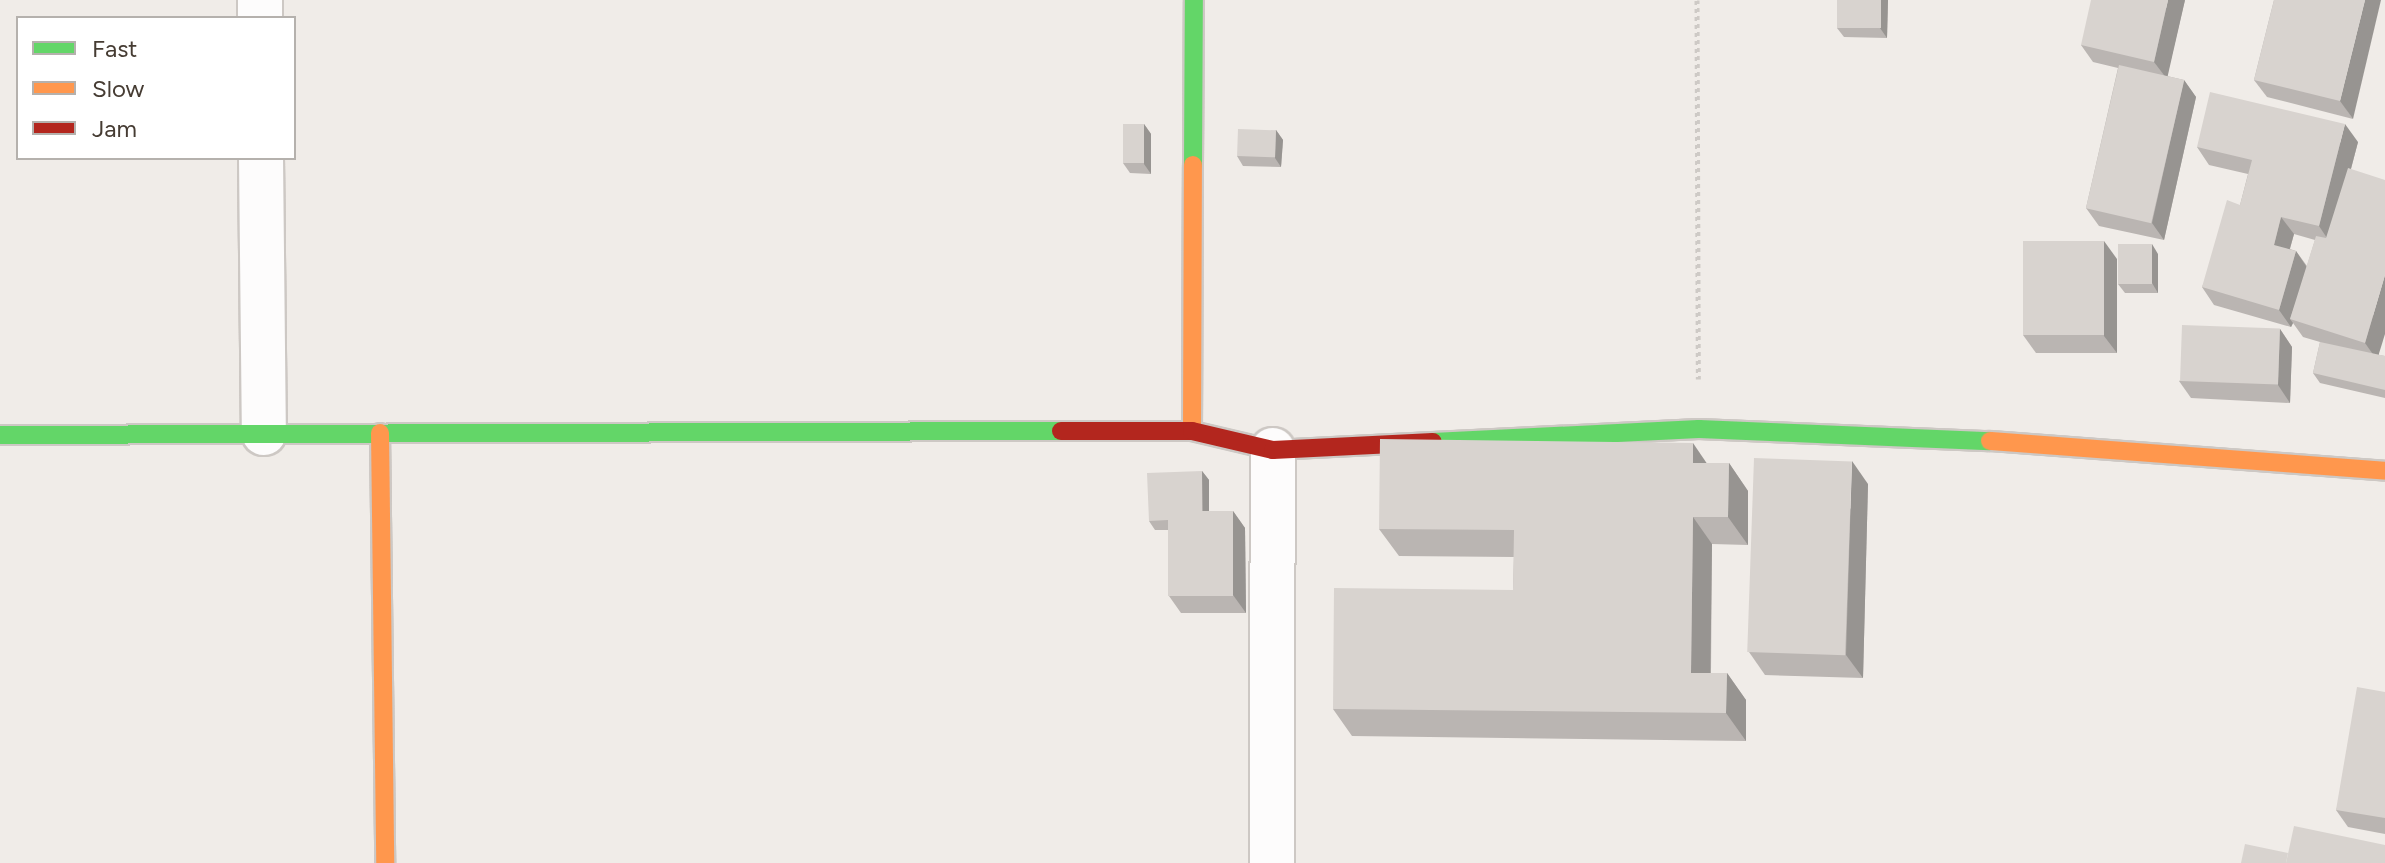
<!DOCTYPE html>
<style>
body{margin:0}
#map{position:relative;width:2385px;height:863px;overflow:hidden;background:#f0ece8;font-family:Figtree,sans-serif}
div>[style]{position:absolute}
.path>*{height:5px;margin-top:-2.5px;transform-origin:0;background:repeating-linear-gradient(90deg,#cecac6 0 4px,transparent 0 8px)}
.roads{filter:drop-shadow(2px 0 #cdc8c4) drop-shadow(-2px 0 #cdc8c4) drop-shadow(0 2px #cdc8c4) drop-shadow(0 -2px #cdc8c4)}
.street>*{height:44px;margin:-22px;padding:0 22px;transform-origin:22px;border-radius:22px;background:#fdfcfc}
.fast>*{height:18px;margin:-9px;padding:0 9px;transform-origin:9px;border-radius:9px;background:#63d668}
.slow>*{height:18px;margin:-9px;padding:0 9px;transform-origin:9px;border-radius:9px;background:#ff974d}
.jam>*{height:18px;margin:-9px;padding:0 9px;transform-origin:9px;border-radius:9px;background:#b3261e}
.wall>*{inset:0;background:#bab5b2}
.shaded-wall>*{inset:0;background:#979491}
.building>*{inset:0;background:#d8d3cf;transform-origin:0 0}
span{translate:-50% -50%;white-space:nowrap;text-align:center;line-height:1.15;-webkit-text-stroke:6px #fff;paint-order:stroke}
.legend{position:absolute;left:16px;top:16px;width:280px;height:144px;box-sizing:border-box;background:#fff;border:2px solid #b5b1ad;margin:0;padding:10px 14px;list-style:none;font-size:24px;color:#463c33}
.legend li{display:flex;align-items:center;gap:16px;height:40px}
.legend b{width:40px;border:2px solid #b5b1ad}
</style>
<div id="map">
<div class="path">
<i style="left:1697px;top:0;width:379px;rotate:89.8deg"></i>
</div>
<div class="roads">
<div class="street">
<i style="left:260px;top:0;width:18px;rotate:90deg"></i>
<i style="left:261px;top:158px;width:275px;rotate:89.4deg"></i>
<i style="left:1272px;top:863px;width:413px;rotate:-89.9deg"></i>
</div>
<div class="fast">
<i style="left:1193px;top:165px;width:165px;rotate:-89.7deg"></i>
<i style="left:0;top:435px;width:1061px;rotate:-0.22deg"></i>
<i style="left:1433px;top:442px;width:266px;rotate:-2.8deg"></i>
<i style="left:1699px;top:429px;width:291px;rotate:2.4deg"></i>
</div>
<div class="slow">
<i style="left:1192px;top:431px;width:266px;rotate:-89.8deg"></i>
<i style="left:380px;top:433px;width:430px;rotate:89.3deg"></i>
<i style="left:1990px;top:441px;width:396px;rotate:4.3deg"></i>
</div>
<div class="jam">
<i style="left:1061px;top:431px;width:131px"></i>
<i style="left:1192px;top:431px;width:83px;rotate:13.2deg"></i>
<i style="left:1273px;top:450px;width:160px;rotate:-2.9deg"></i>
</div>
</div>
<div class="wall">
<i style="clip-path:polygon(1888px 0,1887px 38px,1844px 37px,1837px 28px)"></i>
<i style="clip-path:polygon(2185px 0,2167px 76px,2184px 80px,2196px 97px,2164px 240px,2099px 226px,2086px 208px,2118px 68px,2093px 62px,2081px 45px)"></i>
<i style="clip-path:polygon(2274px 0,2353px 119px,2267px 97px,2254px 80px)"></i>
<i style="clip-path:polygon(1144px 124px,1151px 134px,1151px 174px,1130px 173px,1123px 163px)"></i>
<i style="clip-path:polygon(1276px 130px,1283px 140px,1281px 167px,1243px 166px,1237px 156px)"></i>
<i style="clip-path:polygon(evenodd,2358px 142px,2351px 169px,2379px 355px,2385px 356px,2385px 398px,2320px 383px,2313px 373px,2320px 342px,2303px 337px,2293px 323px,2291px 327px,2214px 305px,2202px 287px,2240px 205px,2248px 174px,2209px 165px,2197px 147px,2358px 142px,2294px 234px,2315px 240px,2307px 266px,2296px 251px,2290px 249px,2294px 234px)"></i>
<i style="clip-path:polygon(2158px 254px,2158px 293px,2125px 293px,2118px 284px)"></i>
<i style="clip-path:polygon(2117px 259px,2117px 353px,2036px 353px,2023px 335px)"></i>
<i style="clip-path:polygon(2280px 329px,2292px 347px,2290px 403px,2191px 398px,2179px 381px)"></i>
<i style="clip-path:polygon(1707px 463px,1729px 463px,1748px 491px,1748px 545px,1712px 544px,1711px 673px,1727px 673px,1746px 700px,1746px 741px,1352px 736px,1333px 709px,1513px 590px,1514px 557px,1399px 556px,1379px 529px)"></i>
<i style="clip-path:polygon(1202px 471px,1209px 480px,1209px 511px,1233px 511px,1245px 528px,1246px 613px,1181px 613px,1169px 596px,1168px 530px,1155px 530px,1149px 521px)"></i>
<i style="clip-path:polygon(1868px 484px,1863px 678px,1765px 675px,1749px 652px)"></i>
<i style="clip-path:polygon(2385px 692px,2385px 834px,2348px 827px,2336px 810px)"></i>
</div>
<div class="shaded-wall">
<i style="clip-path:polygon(1881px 0,1888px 0,1887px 38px,1880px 28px)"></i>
<i style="clip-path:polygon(2168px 0,2185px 0,2167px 79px,2154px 62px)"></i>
<i style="clip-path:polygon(2365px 0,2381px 0,2353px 119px,2340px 101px)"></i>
<i style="clip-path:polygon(2184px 80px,2196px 97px,2164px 240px,2152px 223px)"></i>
<i style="clip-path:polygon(1144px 124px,1151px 134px,1151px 174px,1144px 164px)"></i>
<i style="clip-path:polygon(2345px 124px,2358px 142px,2331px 244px,2319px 226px)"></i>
<i style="clip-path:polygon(1276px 130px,1283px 140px,1281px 167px,1275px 158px)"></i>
<i style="clip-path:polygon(2281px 217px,2294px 234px,2286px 262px,2274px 245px)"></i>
<i style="clip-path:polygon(2104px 241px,2117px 259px,2117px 353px,2104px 336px)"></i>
<i style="clip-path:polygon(2152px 244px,2158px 254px,2158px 293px,2152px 283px)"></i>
<i style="clip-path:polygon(2296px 251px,2308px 269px,2290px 319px,2293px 323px,2291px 327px,2279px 310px)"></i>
<i style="clip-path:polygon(2385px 275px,2385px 334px,2377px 360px,2365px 343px)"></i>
<i style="clip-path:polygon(2280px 329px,2292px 347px,2290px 403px,2278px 385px)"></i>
<i style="clip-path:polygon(1693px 443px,1712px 471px,1693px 463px)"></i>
<i style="clip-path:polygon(1852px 461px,1868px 484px,1863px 678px,1846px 655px)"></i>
<i style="clip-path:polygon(1729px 463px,1748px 491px,1748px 545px,1728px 517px)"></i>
<i style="clip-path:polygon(1202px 471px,1209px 480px,1209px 529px,1203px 519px)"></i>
<i style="clip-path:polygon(1233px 511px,1245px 528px,1246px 613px,1233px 595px)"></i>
<i style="clip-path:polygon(1693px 517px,1712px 544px,1710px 700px,1691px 673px)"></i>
<i style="clip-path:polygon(1727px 673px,1746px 700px,1746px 741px,1726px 713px)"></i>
</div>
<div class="building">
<i style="left:1837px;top:0;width:44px;height:28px"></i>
<i style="clip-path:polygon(2091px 0,2168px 0,2154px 62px,2081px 45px)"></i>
<i style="clip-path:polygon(2274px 0,2365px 0,2340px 101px,2254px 80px)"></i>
<i style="left:2119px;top:65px;width:67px;height:147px;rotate:13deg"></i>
<i style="clip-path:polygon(2210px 92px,2345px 124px,2319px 226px,2281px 217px,2274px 245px,2296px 251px,2279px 310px,2202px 287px,2227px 200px,2240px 205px,2252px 160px,2197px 147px)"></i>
<i style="left:1123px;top:124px;width:21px;height:39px"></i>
<i style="left:1238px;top:129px;width:38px;height:27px;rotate:2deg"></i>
<i style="clip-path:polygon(2348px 168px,2385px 180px,2385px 275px,2365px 343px,2290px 319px,2316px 236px,2326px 238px)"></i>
<i style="left:2023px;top:241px;width:81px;height:94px"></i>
<i style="left:2118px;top:244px;width:34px;height:40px"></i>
<i style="left:2182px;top:325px;width:98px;height:56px;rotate:2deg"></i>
<i style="clip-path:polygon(2320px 342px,2385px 356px,2385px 390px,2313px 373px)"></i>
<i style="clip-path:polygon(1380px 439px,1693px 443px,1693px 463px,1729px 463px,1728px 517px,1693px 517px,1691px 673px,1727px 673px,1726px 713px,1333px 709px,1334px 588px,1513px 590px,1514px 530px,1379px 529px)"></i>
<i style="left:1754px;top:458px;width:98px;height:194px;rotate:2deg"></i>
<i style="clip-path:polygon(1202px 471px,1202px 511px,1168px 511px,1168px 520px,1149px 521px,1147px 473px)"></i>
<i style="left:1168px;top:511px;width:65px;height:85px"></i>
<i style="clip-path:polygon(2357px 687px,2385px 692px,2385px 818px,2336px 810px)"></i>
<i style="clip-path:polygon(2294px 826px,2385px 845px,2385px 863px,2286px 863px)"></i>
<i style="clip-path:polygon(2245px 844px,2288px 853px,2286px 863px,2241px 863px)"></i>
</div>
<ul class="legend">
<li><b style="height:10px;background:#63d668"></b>Fast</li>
<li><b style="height:10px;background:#ff974d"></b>Slow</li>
<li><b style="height:10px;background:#b3261e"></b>Jam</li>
</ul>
</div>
